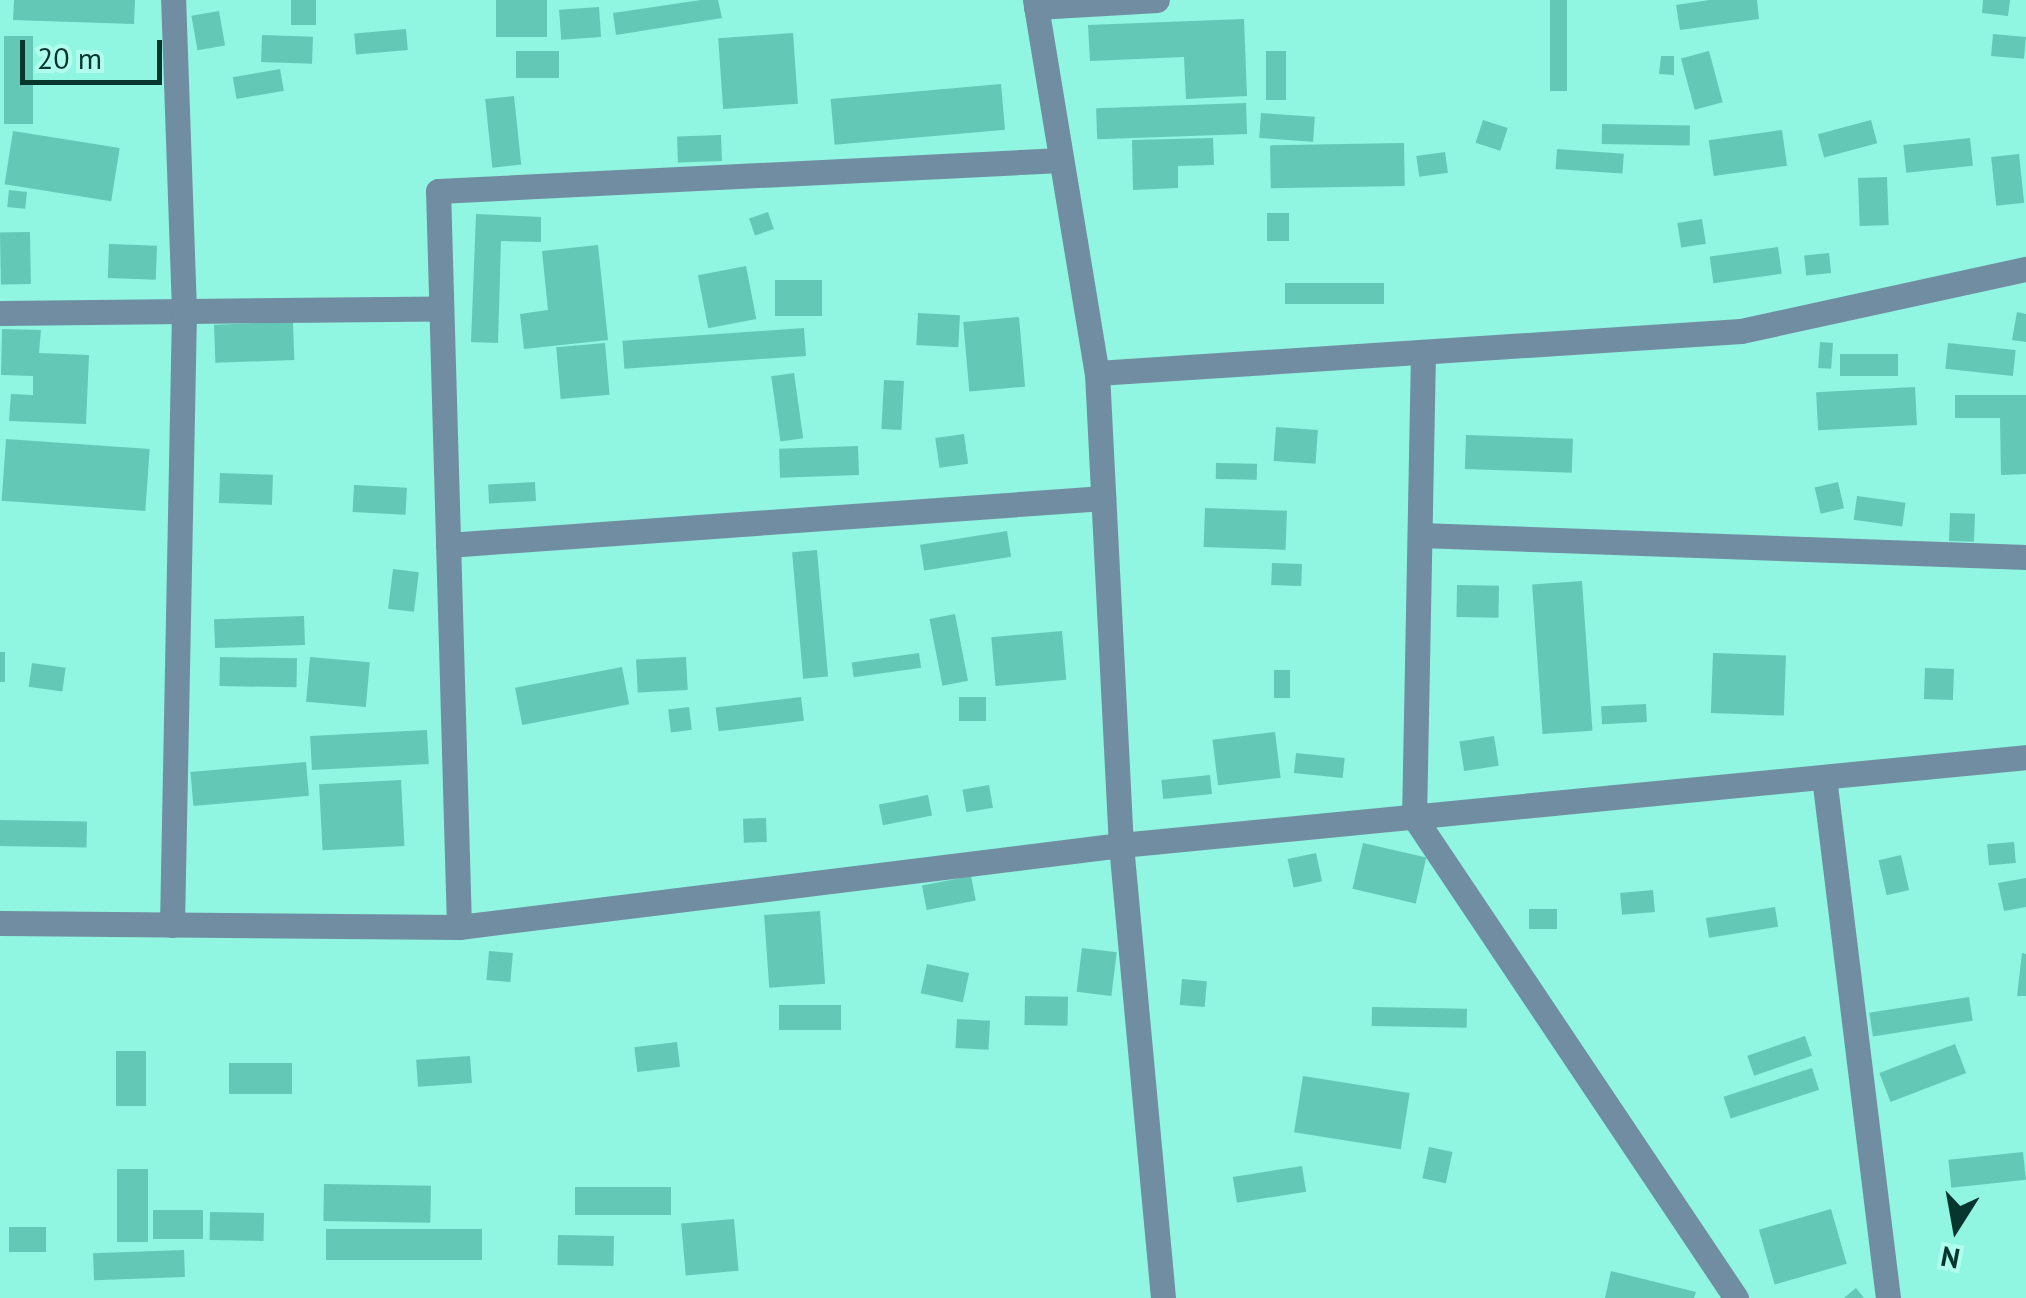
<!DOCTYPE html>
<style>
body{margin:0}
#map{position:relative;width:2026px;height:1298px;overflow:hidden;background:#90f5e1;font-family:"PT Sans",sans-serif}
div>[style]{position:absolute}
.building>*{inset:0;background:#63c9b6;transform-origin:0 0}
.minor>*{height:25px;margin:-12.5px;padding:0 12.5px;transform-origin:12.5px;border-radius:12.5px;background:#708da1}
span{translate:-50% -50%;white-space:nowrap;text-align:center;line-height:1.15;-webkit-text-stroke:8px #b0feee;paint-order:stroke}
.north{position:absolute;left:1906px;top:1178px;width:100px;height:100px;-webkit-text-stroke:8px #b0feee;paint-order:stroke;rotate:191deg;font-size:28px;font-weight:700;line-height:40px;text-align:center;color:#07362f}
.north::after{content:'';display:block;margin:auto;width:35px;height:45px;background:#07362f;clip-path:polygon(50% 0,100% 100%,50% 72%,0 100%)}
.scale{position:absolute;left:20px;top:40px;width:142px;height:45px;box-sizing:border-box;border:5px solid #07362f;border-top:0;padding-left:12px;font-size:30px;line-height:35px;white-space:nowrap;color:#07362f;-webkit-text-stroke:8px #b0feee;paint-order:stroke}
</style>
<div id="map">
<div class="building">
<i style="clip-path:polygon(14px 0,135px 0,134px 24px,13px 20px)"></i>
<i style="left:291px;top:0;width:25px;height:25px"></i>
<i style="left:496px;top:0;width:51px;height:37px"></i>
<i style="clip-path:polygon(701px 0,718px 0,722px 18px,616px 35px,613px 13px)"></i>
<i style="left:1550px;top:0;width:17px;height:91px"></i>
<i style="clip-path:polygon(1710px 0,1757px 0,1759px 19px,1680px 30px,1676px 5px)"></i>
<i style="clip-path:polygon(1983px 0,2010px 0,2008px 16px,1982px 13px)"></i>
<i style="left:599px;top:7px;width:30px;height:40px;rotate:86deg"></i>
<i style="left:219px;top:11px;width:35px;height:28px;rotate:80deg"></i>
<i style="clip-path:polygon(1244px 19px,1247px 96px,1186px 99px,1184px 57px,1090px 61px,1088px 25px)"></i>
<i style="left:406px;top:29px;width:21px;height:52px;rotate:85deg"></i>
<i style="left:793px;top:33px;width:71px;height:75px;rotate:86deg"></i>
<i style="left:1993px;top:34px;width:33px;height:22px;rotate:5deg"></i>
<i style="left:262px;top:35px;width:51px;height:27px;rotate:2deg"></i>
<i style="left:4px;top:36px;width:29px;height:88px"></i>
<i style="left:516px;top:51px;width:43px;height:27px"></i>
<i style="left:1266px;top:51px;width:20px;height:49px"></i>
<i style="left:1709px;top:51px;width:53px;height:29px;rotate:75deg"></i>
<i style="clip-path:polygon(1661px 56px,1674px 56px,1674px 75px,1659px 74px)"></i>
<i style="left:280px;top:69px;width:22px;height:48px;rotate:80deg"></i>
<i style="left:1001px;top:84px;width:46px;height:171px;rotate:85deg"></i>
<i style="left:514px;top:96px;width:69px;height:29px;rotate:84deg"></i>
<i style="left:1246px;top:103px;width:31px;height:150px;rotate:88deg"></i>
<i style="left:1261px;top:113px;width:54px;height:25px;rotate:4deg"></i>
<i style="left:1483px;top:120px;width:26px;height:24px;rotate:18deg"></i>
<i style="left:1871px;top:120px;width:24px;height:55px;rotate:75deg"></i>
<i style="left:1602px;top:124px;width:88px;height:20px;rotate:1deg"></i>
<i style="left:1782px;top:130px;width:36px;height:74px;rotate:82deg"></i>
<i style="left:13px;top:131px;width:108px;height:54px;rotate:9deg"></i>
<i style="left:721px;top:135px;width:26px;height:44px;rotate:88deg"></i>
<i style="clip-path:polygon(1213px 138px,1214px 165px,1178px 166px,1178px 188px,1133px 190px,1132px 140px)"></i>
<i style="left:1970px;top:138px;width:28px;height:67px;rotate:84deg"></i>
<i style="left:1404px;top:143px;width:43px;height:134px;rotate:89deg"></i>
<i style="left:1557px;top:149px;width:67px;height:20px;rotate:4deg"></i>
<i style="left:1445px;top:152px;width:21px;height:29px;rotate:82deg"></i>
<i style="left:2019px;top:154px;width:49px;height:28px;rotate:84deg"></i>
<i style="left:1887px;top:177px;width:48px;height:29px;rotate:88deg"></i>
<i style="left:9px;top:190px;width:18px;height:17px;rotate:6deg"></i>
<i style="left:768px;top:212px;width:18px;height:20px;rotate:71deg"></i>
<i style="left:1267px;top:213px;width:22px;height:28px"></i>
<i style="clip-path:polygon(476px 214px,541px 217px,541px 242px,501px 241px,498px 343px,471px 342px)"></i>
<i style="left:1702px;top:219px;width:25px;height:25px;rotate:81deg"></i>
<i style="left:30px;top:232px;width:52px;height:30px;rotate:89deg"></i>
<i style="left:109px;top:244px;width:48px;height:34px;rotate:2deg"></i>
<i style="clip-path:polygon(598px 245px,608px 340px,524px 349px,520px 314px,548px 310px,542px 251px)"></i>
<i style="left:1778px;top:247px;width:27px;height:69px;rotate:82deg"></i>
<i style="left:1829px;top:253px;width:20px;height:25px;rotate:84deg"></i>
<i style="left:746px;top:266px;width:54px;height:49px;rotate:79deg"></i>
<i style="left:822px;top:280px;width:36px;height:47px;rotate:90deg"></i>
<i style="left:1285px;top:283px;width:99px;height:21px"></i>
<i style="clip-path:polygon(2017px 312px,2026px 314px,2026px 342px,2012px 340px)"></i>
<i style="left:918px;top:313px;width:42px;height:32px;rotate:3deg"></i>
<i style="left:1019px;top:317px;width:70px;height:56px;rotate:85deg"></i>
<i style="left:293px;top:322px;width:38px;height:79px;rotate:88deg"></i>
<i style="left:804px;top:328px;width:28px;height:182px;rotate:86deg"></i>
<i style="clip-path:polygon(2px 329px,41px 330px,39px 353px,89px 355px,86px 424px,9px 421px,11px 394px,33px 395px,33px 376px,1px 375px)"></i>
<i style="left:1820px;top:342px;width:13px;height:26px;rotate:4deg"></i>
<i style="left:605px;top:343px;width:52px;height:49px;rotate:85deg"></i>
<i style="left:1948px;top:343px;width:68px;height:26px;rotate:6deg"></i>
<i style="left:1898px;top:354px;width:22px;height:58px;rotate:90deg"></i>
<i style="left:794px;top:373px;width:66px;height:23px;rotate:82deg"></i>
<i style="left:884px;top:380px;width:20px;height:49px;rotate:3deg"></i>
<i style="left:1915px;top:387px;width:38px;height:99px;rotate:87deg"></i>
<i style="clip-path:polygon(1955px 395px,2026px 395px,2026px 474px,2001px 475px,2000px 418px,1955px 418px)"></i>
<i style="left:1276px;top:427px;width:42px;height:34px;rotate:4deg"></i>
<i style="left:964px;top:434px;width:30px;height:29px;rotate:82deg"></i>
<i style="left:1466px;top:435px;width:107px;height:34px;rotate:2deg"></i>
<i style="left:6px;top:439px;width:144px;height:62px;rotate:4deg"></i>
<i style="left:858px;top:446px;width:29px;height:79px;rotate:88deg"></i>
<i style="left:1216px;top:463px;width:41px;height:16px;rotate:1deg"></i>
<i style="left:220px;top:473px;width:53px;height:30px;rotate:2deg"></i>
<i style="left:535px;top:482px;width:19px;height:47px;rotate:87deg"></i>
<i style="left:1838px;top:482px;width:27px;height:24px;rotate:77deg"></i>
<i style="left:354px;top:485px;width:53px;height:27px;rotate:3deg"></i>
<i style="left:1857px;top:496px;width:49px;height:24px;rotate:8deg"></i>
<i style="left:1205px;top:508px;width:82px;height:39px;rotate:2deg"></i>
<i style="left:1950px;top:513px;width:25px;height:28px;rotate:2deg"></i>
<i style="left:1007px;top:531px;width:26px;height:88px;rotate:81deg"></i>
<i style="left:817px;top:550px;width:127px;height:25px;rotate:85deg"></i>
<i style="left:1272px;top:563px;width:30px;height:22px;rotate:2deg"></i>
<i style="left:393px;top:569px;width:26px;height:40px;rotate:7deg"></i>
<i style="left:1582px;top:581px;width:150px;height:50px;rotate:86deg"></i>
<i style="left:1457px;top:585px;width:42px;height:32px;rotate:1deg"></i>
<i style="left:955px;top:614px;width:68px;height:26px;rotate:79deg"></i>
<i style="left:304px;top:616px;width:29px;height:90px;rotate:88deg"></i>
<i style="left:1062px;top:631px;width:49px;height:71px;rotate:85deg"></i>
<i style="left:0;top:652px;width:5px;height:30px"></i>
<i style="left:919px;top:653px;width:15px;height:68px;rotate:82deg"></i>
<i style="left:1713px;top:653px;width:73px;height:60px;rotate:2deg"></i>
<i style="left:220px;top:657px;width:77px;height:29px;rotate:1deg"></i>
<i style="left:310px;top:657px;width:60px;height:45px;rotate:5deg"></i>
<i style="left:686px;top:657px;width:33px;height:50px;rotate:87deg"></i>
<i style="left:32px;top:663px;width:34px;height:24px;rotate:8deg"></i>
<i style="left:622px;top:667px;width:38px;height:109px;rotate:79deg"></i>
<i style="left:1925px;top:668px;width:29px;height:31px;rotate:2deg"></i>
<i style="left:1274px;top:670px;width:16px;height:28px"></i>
<i style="left:801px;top:697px;width:24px;height:86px;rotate:83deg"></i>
<i style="left:959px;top:697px;width:27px;height:24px"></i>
<i style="left:1646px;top:704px;width:18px;height:45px;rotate:87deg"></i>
<i style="left:689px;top:707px;width:23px;height:21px;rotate:83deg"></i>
<i style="left:427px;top:730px;width:34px;height:117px;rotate:87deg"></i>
<i style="left:1275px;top:732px;width:46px;height:63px;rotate:83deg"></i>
<i style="left:1494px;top:736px;width:30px;height:35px;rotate:81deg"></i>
<i style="left:1296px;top:753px;width:49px;height:20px;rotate:6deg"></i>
<i style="left:306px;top:762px;width:34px;height:116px;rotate:85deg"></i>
<i style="left:1210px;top:775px;width:19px;height:49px;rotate:84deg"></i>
<i style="left:401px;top:780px;width:66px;height:82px;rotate:87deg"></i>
<i style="left:989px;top:785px;width:23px;height:27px;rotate:80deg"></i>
<i style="left:928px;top:795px;width:21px;height:50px;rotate:79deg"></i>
<i style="left:766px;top:818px;width:24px;height:23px;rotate:88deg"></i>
<i style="left:0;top:820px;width:87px;height:26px;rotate:1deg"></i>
<i style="left:2014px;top:842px;width:21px;height:27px;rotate:85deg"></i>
<i style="left:1363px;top:843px;width:65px;height:47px;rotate:13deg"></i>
<i style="left:1316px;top:853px;width:29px;height:29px;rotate:78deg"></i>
<i style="left:1901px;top:855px;width:36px;height:23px;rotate:77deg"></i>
<i style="left:971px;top:876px;width:25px;height:50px;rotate:79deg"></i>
<i style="clip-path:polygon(2026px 878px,2026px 907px,2004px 911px,1998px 883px)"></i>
<i style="left:1653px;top:890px;width:22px;height:33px;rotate:85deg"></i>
<i style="left:1775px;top:907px;width:20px;height:70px;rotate:81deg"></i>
<i style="left:1557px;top:909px;width:20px;height:28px;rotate:90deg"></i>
<i style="left:820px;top:911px;width:73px;height:56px;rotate:86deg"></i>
<i style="left:1082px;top:948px;width:35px;height:44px;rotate:7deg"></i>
<i style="left:489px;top:951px;width:24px;height:29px;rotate:5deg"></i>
<i style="clip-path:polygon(2022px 953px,2026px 954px,2026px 996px,2017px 996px)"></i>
<i style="left:927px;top:964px;width:43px;height:30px;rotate:12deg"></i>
<i style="left:1182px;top:979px;width:25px;height:26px;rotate:5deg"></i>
<i style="left:1025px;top:996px;width:43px;height:29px;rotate:1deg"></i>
<i style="left:1969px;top:997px;width:24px;height:101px;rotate:81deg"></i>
<i style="left:841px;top:1005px;width:25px;height:62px;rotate:90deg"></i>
<i style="left:1372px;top:1007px;width:95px;height:19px;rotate:1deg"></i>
<i style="left:957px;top:1019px;width:33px;height:29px;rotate:3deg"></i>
<i style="left:1805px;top:1036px;width:21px;height:61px;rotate:71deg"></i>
<i style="left:677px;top:1042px;width:25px;height:43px;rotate:83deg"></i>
<i style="left:1955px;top:1044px;width:31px;height:81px;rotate:69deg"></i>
<i style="left:116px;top:1051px;width:30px;height:55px"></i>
<i style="left:470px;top:1056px;width:27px;height:54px;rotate:86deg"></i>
<i style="left:229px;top:1063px;width:63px;height:31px"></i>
<i style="left:1812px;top:1068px;width:23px;height:93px;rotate:72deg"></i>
<i style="left:1303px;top:1076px;width:108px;height:57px;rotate:9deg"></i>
<i style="left:1429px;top:1147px;width:24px;height:32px;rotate:12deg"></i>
<i style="left:2023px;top:1152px;width:28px;height:75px;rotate:84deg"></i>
<i style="left:1302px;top:1166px;width:26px;height:70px;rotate:81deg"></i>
<i style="left:117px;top:1169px;width:31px;height:73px"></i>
<i style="left:324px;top:1184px;width:107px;height:37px;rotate:1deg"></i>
<i style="left:671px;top:1187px;width:28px;height:96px;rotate:90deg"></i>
<i style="left:1831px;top:1209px;width:57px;height:75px;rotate:74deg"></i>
<i style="left:153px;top:1210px;width:50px;height:29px"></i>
<i style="left:210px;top:1212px;width:54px;height:28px;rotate:1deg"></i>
<i style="left:734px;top:1219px;width:52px;height:53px;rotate:85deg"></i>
<i style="left:9px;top:1227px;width:37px;height:25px"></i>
<i style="left:326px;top:1229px;width:156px;height:31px"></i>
<i style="left:558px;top:1235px;width:56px;height:30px;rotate:1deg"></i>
<i style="left:184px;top:1250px;width:27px;height:91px;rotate:88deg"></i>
<i style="clip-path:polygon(1611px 1271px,1696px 1292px,1694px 1298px,1605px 1298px)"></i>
<i style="clip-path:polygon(1856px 1288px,1864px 1298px,1844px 1298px)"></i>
</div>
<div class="minor">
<i style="left:1035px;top:0;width:378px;rotate:80.6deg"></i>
<i style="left:1097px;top:373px;width:473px;rotate:87.1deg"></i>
<i style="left:1121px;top:845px;width:455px;rotate:84.7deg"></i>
<i style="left:1036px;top:7px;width:121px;rotate:-3.3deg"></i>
<i style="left:0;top:313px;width:441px;rotate:-0.6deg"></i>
<i style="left:1423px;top:352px;width:465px;rotate:91.1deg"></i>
<i style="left:1414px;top:817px;width:579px;rotate:56.2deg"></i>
<i style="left:1097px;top:373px;width:645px;rotate:-3.73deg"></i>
<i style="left:1741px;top:331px;width:292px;rotate:-12.3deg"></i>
<i style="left:1420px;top:535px;width:606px;rotate:2.08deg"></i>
<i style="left:448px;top:545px;width:657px;rotate:-4.1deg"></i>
<i style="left:1824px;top:777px;width:525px;rotate:83deg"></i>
<i style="left:0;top:923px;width:459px;rotate:0.5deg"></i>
<i style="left:459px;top:927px;width:667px;rotate:-7.06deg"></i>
<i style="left:1121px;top:845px;width:909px;rotate:-5.55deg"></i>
<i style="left:172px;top:925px;width:614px;rotate:-88.88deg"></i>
<i style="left:184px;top:311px;width:311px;rotate:-92deg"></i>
<i style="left:459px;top:927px;width:736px;rotate:-91.63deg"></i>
<i style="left:438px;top:191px;width:623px;rotate:-2.85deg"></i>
</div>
<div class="north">N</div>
<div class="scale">20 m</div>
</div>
